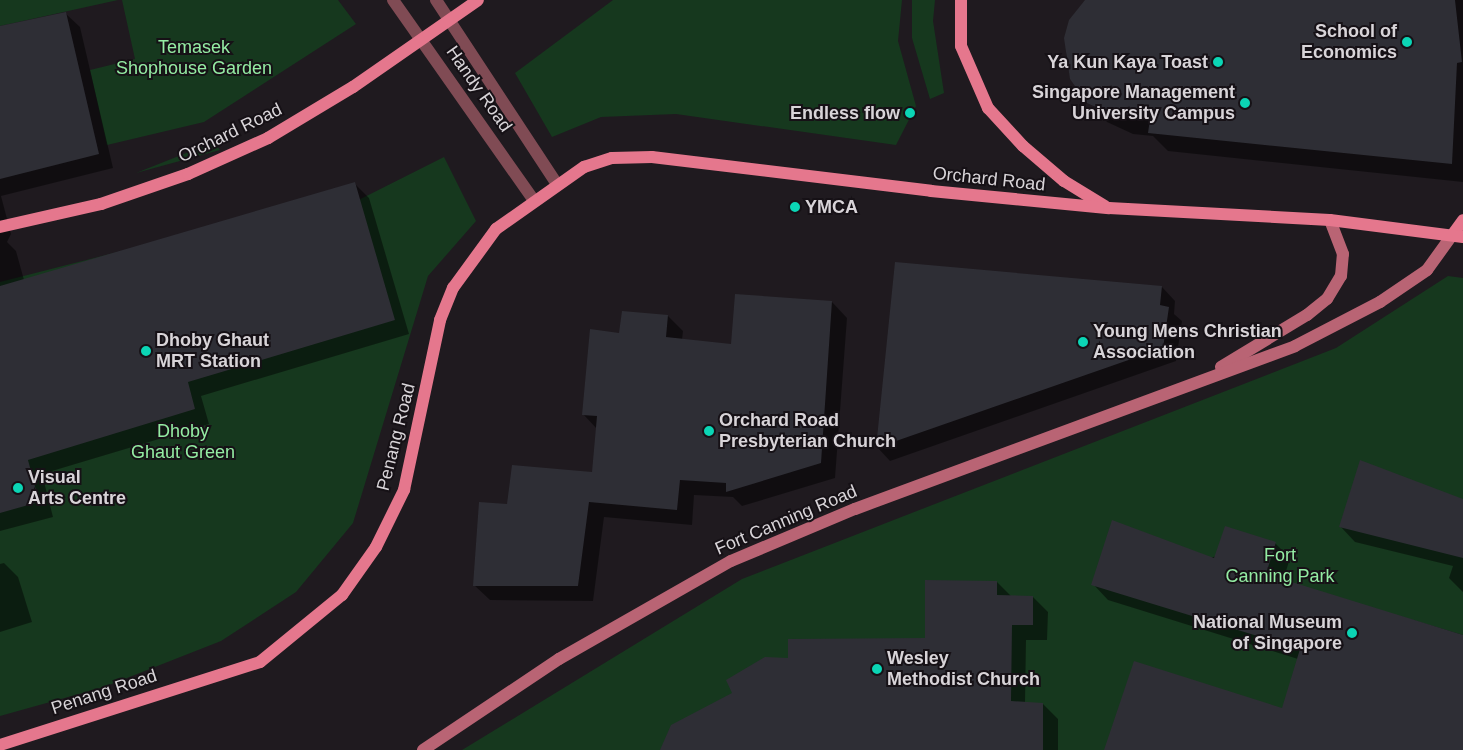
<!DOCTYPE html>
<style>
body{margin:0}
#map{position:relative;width:1463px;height:750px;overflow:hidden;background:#1f1a1f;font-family:Helvetica,sans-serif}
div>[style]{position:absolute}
.green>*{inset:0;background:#16381e}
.shadow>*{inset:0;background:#0007}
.building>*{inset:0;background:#2e2e35}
.minor>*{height:12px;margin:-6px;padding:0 6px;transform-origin:6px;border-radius:6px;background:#804b54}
.secondary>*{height:12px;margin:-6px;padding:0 6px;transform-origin:6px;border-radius:6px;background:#b96474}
.primary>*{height:12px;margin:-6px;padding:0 6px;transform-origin:6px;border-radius:6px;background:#e5778d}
.dots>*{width:14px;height:14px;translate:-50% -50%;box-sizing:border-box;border:2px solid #161116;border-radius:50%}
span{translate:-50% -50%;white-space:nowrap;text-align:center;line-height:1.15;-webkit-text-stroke:4px #161116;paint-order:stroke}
.poi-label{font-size:18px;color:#d8d4d8;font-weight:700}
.right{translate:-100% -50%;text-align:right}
.left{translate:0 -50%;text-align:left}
.park-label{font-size:18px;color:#94eca3}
.street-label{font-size:18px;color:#d8d4d8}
</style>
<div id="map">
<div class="green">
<i style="clip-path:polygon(0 0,118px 0,0 26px)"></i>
<i style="clip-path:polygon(122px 0,338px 0,356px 24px,204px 122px,107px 145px,90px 70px,135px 59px)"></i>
<i style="clip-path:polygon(613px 0,902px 0,898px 41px,916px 106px,896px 145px,676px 114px,601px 117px,552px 137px,515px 73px)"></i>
<i style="clip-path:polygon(912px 0,935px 0,933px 21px,944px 93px,930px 99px,912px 38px)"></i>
<i style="clip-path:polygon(214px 142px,220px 150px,136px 173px)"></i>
<i style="clip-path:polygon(444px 157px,476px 221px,428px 276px,353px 523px,296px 592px,221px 641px,104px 687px,0 716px,0 282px,157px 242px,281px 239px)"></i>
<i style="clip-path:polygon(1448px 276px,1463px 278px,1463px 750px,462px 750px,742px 579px,1336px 348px)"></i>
</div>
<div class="shadow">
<i style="clip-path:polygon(1088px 0,1463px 0,1463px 182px,1168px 151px,1153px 136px,1133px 134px,1107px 122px,1071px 79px,1066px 59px,1070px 21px)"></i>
<i style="clip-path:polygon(65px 13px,80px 27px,113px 168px,1px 196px,11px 234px,7px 242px,16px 251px,24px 280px,354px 183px,369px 198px,409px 334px,201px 396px,209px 424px,42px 474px,53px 517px,0 531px,0 28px)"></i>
<i style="clip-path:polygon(1162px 287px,1175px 301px,1174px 314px,1182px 321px,1176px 361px,890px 461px,877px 447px)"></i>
<i style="clip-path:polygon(832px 302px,847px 318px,835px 478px,742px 506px,733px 497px,694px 495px,692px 525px,604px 517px,593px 601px,490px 600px,474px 585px,508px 505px,593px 474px,597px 429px,583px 414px,621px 334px,668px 316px,683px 331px,682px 340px,733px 345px)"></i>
<i style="clip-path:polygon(1463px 500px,1463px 592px,1449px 578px,1453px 566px,1355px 542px,1340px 526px)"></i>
<i style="clip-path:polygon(1275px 543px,1290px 558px,1283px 581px,1463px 635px,1463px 750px,1110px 750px,1283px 710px,1298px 659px,1108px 600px,1093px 584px)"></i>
<i style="clip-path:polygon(4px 563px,18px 577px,32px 622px,0 632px,0 564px)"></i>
<i style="clip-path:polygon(997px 582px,1011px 596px,1033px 597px,1048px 612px,1047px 640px,1026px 640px,1025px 703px,1043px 704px,1058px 719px,1058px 750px,663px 750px,734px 694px,789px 660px,926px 639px)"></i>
</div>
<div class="building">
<i style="clip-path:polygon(1085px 0,1455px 0,1462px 62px,1457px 63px,1452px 164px,1148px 133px,1150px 119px,1113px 115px,1087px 103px,1070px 79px,1064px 38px,1069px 20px)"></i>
<i style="clip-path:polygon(66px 12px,99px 154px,0 179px,0 26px)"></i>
<i style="clip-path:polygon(355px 182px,395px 320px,188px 382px,195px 409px,28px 460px,39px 502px,0 513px,0 286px)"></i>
<i style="clip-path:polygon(895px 262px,1162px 286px,1160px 305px,1169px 307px,1163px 348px,876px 448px)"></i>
<i style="clip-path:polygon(735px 294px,832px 301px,821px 463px,726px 492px,726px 483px,680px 480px,677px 510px,589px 502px,578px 586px,473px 586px,479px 502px,507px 504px,512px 465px,592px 472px,597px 416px,582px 415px,590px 329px,619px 333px,622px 311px,668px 315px,666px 337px,731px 344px)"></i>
<i style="clip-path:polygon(1360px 460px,1463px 499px,1463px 558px,1339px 527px)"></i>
<i style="clip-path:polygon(1112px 520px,1214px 558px,1225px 526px,1276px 542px,1266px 574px,1463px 635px,1463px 750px,1104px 750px,1134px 661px,1282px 708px,1300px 649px,1091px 585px)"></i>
<i style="clip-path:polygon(925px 580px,997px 581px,997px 595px,1033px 596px,1033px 625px,1012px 625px,1011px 701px,1043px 703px,1043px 750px,660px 750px,671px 725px,732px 693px,726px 680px,765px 657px,788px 658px,788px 639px,925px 638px)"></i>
</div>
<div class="minor">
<i style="left:393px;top:0;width:243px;rotate:54.9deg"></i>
<i style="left:436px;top:0;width:220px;rotate:56.7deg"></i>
</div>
<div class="secondary">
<i style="left:1221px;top:367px;width:100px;rotate:-31.2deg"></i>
<i style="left:1307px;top:315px;width:26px;rotate:-39deg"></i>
<i style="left:1327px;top:299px;width:27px;rotate:-59deg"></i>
<i style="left:1341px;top:276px;width:22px;rotate:-85deg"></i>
<i style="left:1343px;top:254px;width:36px;rotate:-111deg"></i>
<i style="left:423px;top:750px;width:164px;rotate:-33.8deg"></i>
<i style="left:559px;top:659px;width:198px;rotate:-29.7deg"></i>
<i style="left:731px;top:561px;width:134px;rotate:-22.8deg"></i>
<i style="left:855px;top:509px;width:469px;rotate:-20.3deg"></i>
<i style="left:1295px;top:346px;width:96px;rotate:-27.4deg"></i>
<i style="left:1380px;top:302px;width:57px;rotate:-34.2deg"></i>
<i style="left:1427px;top:270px;width:44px;rotate:-54.2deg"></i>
</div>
<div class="primary">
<i style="left:961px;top:0;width:46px;rotate:90deg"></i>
<i style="left:961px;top:46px;width:68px;rotate:66.5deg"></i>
<i style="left:988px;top:108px;width:52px;rotate:47.4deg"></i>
<i style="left:1023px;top:146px;width:54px;rotate:40.5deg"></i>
<i style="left:1064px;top:181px;width:48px;rotate:31.4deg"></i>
<i style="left:0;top:227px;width:104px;rotate:-12.8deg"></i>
<i style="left:101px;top:204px;width:92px;rotate:-19deg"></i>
<i style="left:188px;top:174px;width:88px;rotate:-24.2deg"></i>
<i style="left:268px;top:138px;width:99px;rotate:-31deg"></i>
<i style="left:353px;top:87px;width:152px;rotate:-34.8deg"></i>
<i style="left:1453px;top:234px;width:17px;rotate:-54deg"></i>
<i style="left:0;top:745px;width:273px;rotate:-17.7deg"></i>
<i style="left:260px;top:662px;width:106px;rotate:-39.3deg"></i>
<i style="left:342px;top:595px;width:59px;rotate:-54.7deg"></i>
<i style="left:376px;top:547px;width:64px;rotate:-63.8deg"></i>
<i style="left:404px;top:490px;width:174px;rotate:-78deg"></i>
<i style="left:440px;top:320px;width:35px;rotate:-68deg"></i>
<i style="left:453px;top:288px;width:73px;rotate:-53.9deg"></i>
<i style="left:496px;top:229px;width:108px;rotate:-35.2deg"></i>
<i style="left:584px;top:167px;width:29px;rotate:-18deg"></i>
<i style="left:612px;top:158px;width:40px;rotate:-1.4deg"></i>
<i style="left:652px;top:157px;width:281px;rotate:6.9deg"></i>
<i style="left:931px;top:191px;width:179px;rotate:5.5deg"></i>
<i style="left:1109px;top:208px;width:221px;rotate:3.1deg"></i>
<i style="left:1330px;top:220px;width:134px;rotate:7.3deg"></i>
</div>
<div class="dots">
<i style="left:1407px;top:42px;background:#0bd5b5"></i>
<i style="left:1218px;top:62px;background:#0bd5b5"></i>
<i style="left:1245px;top:103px;background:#0bd5b5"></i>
<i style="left:910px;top:113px;background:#0bd5b5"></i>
<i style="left:795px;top:207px;background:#0bd5b5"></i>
<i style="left:1083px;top:342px;background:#0bd5b5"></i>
<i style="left:146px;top:351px;background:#0bd5b5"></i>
<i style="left:709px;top:431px;background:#0bd5b5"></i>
<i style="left:18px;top:488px;background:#0bd5b5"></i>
<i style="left:1352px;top:633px;background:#0bd5b5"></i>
<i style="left:877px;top:669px;background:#0bd5b5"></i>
</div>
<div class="poi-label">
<span class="right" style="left:1397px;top:42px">School of<br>Economics</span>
<span class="right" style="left:1208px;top:62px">Ya Kun Kaya Toast</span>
<span class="right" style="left:1235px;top:103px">Singapore Management<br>University Campus</span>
<span class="right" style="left:900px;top:113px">Endless flow</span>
<span class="left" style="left:805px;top:207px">YMCA</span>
<span class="left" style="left:1093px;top:342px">Young Mens Christian<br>Association</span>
<span class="left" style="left:156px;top:351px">Dhoby Ghaut<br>MRT Station</span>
<span class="left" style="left:719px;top:431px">Orchard Road<br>Presbyterian Church</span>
<span class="left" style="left:28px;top:488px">Visual<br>Arts Centre</span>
<span class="right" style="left:1342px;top:633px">National Museum<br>of Singapore</span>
<span class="left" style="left:887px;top:669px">Wesley<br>Methodist Church</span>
</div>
<div class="park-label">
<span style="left:194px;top:58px">Temasek<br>Shophouse Garden</span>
<span style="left:183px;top:442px">Dhoby<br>Ghaut Green</span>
<span style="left:1280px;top:566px">Fort<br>Canning Park</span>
</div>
<div class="street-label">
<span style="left:479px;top:89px;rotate:55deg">Handy Road</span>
<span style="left:230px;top:133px;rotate:-26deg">Orchard Road</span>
<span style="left:989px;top:179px;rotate:6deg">Orchard Road</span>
<span style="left:396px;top:437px;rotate:-76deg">Penang Road</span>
<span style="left:786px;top:520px;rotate:-23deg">Fort Canning Road</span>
<span style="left:104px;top:692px;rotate:-18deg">Penang Road</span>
</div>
</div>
